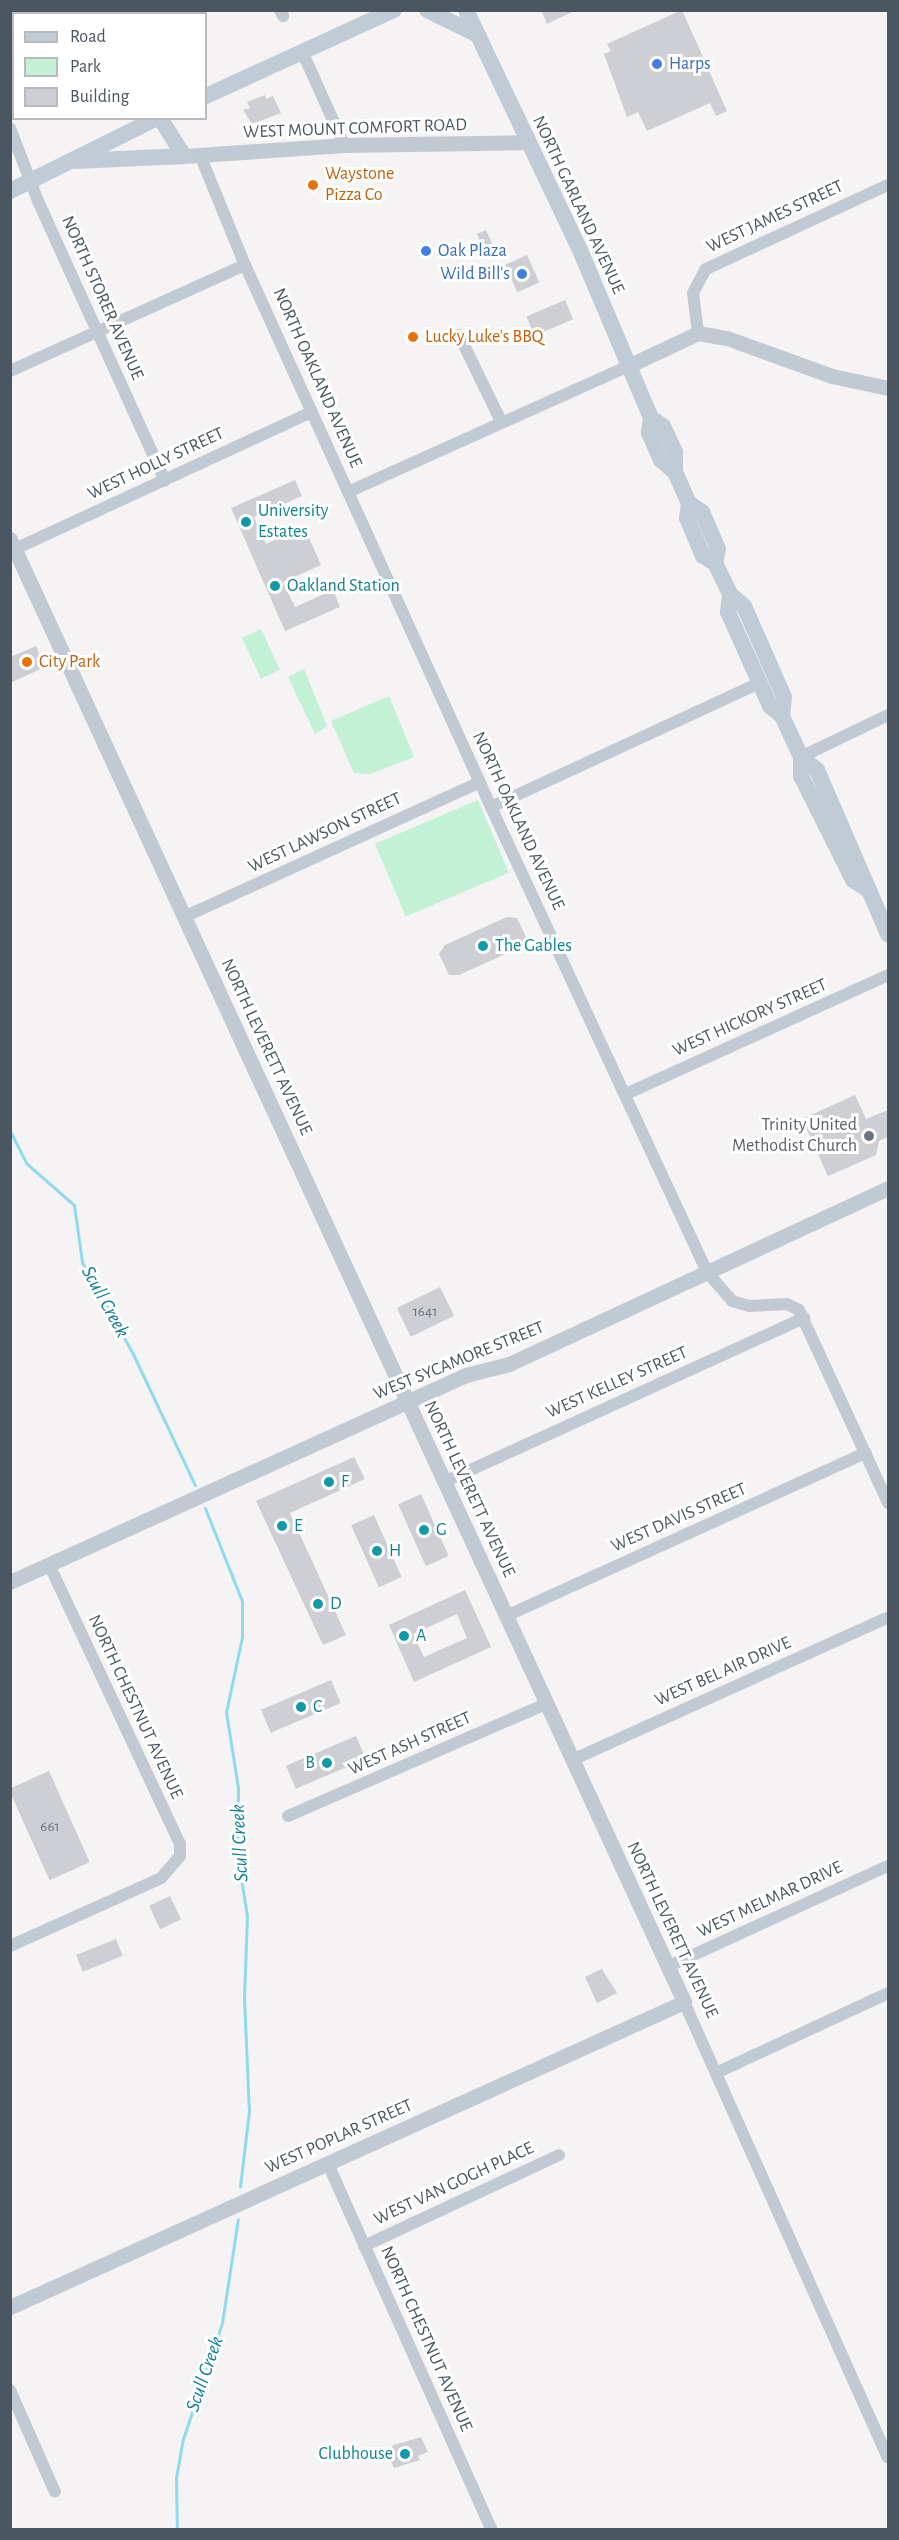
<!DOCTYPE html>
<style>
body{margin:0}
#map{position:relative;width:899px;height:2540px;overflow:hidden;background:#f5f3f3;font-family:"Alegreya Sans",sans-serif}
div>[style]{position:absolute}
.green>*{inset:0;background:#c3f1d5;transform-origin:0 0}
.stream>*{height:3px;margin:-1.5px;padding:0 1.5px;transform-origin:1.5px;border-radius:1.5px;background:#90daee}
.building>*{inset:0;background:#cdcfd5;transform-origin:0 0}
.minor>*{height:12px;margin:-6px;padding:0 6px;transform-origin:6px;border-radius:6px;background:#c1cad2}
.tertiary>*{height:15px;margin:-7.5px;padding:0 7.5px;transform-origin:7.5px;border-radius:7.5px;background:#c1cad2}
.secondary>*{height:16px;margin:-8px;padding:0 8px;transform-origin:8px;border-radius:8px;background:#c1cbd6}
.dots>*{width:16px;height:16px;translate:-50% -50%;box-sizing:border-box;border:3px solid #fff;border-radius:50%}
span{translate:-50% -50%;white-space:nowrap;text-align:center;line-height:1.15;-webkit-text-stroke:6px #fff;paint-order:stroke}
.number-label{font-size:15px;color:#6b747e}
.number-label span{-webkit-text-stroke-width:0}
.shop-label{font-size:18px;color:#366cbe}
.left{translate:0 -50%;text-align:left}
.right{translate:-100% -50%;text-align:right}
.street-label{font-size:18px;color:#4a5661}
.food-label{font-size:18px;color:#c56008}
.culture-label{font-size:18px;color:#0d838f}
.worship-label{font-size:18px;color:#5b616d}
.water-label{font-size:20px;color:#0c7c9b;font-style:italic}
.frame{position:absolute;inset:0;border:12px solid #4a5661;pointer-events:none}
.legend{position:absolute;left:12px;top:12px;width:195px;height:108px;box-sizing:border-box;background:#fff;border:2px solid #b7bbc0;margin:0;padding:8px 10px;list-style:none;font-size:18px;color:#4a5661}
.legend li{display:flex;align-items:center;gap:12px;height:30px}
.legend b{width:30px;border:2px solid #b7bbc0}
</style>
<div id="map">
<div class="green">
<i style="left:261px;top:629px;width:45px;height:21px;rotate:65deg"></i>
<i style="clip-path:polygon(304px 669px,327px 726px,315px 734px,288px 677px)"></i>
<i style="clip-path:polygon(389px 696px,414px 757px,370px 774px,354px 773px,331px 721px)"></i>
<i style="left:478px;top:800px;width:79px;height:112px;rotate:67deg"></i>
</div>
<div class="stream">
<i style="left:10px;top:1131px;width:36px;rotate:63deg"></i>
<i style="left:26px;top:1163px;width:64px;rotate:41.2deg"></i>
<i style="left:74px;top:1205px;width:58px;rotate:82deg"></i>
<i style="left:82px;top:1262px;width:105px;rotate:61deg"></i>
<i style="left:133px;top:1354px;width:145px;rotate:64.7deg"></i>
<i style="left:205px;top:1508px;width:100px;rotate:68.3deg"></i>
<i style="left:242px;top:1601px;width:36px;rotate:90deg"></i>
<i style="left:242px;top:1637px;width:77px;rotate:102deg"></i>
<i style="left:226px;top:1712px;width:77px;rotate:81deg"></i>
<i style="left:238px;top:1788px;width:66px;rotate:90.9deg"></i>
<i style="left:237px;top:1854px;width:63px;rotate:80.8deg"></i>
<i style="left:247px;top:1916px;width:82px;rotate:92.1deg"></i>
<i style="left:244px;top:1998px;width:113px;rotate:87.5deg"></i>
<i style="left:249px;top:2111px;width:76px;rotate:96.8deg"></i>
<i style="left:177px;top:2530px;width:52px;rotate:-91.1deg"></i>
<i style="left:176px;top:2478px;width:40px;rotate:-80deg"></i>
<i style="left:183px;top:2439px;width:122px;rotate:-71.4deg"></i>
<i style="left:222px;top:2323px;width:105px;rotate:-81.3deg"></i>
</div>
<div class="building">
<i style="clip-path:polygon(541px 10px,576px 10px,547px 24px)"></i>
<i style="clip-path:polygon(682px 10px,727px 111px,716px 116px,710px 103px,647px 131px,638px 112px,627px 117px,604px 54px,611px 51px,607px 44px)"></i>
<i style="clip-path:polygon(265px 95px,266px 99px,273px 96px,281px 113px,252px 124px,243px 110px,250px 108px,247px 102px)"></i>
<i style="left:486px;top:230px;width:20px;height:10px;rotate:66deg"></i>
<i style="left:527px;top:255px;width:30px;height:24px;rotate:66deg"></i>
<i style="left:565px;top:300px;width:21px;height:42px;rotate:67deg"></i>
<i style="clip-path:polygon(295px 480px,302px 496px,254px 517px,266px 544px,304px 527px,314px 549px,321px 565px,283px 582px,295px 607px,333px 590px,340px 607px,285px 631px,231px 508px)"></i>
<i style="clip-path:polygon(36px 646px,45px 667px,10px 683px,10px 657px)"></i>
<i style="clip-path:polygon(507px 917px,517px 918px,527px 939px,521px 947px,459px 975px,449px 975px,439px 954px,445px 945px)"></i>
<i style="clip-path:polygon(855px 1095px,866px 1119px,888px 1110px,888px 1137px,879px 1141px,876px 1155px,828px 1176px,802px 1119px)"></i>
<i style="left:440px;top:1287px;width:32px;height:48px;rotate:64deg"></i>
<i style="clip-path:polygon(354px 1457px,365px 1479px,290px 1513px,346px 1635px,323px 1645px,256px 1501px)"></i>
<i style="left:421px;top:1494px;width:68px;height:25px;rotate:66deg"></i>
<i style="left:374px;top:1515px;width:68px;height:25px;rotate:66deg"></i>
<i style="clip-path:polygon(evenodd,465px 1590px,491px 1647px,414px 1682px,389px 1625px,465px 1590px,457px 1614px,467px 1638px,424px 1657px,413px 1634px,457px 1614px)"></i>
<i style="left:331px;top:1680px;width:25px;height:76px;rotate:67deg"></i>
<i style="left:356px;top:1736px;width:25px;height:76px;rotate:67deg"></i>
<i style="left:49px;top:1771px;width:100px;height:44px;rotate:66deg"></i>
<i style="left:170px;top:1896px;width:26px;height:23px;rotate:65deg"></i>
<i style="left:116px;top:1939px;width:18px;height:43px;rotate:68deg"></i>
<i style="clip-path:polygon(602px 1969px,617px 1993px,597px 2003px,585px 1977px)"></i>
<i style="clip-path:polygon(421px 2437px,428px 2452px,418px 2456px,420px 2460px,394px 2468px,387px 2452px,394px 2445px)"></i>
</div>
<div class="minor">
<i style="left:99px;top:10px;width:4px;rotate:76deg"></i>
<i style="left:280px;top:10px;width:7px;rotate:63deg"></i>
<i style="left:77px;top:14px;width:8px;rotate:-30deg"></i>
<i style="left:10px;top:42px;width:4px;rotate:-14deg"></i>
<i style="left:302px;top:51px;width:103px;rotate:65.9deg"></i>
<i style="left:10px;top:128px;width:78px;rotate:69deg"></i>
<i style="left:38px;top:201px;width:307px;rotate:65.6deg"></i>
<i style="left:200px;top:155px;width:119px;rotate:67.8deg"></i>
<i style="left:245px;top:265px;width:595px;rotate:65.59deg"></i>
<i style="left:491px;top:807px;width:513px;rotate:65.08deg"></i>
<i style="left:707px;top:1272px;width:38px;rotate:49deg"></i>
<i style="left:732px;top:1301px;width:18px;rotate:16deg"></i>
<i style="left:749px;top:1306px;width:38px;rotate:-3deg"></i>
<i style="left:787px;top:1304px;width:13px;rotate:27deg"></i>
<i style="left:799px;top:1310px;width:213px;rotate:65.2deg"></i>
<i style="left:698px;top:333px;width:40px;rotate:-97.1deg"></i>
<i style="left:693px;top:293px;width:27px;rotate:-62deg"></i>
<i style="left:706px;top:269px;width:200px;rotate:-24.8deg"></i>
<i style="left:459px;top:335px;width:96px;rotate:64deg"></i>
<i style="left:10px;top:371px;width:258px;rotate:-24.3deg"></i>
<i style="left:348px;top:492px;width:307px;rotate:-24.2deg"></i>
<i style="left:15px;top:549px;width:327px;rotate:-24.8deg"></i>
<i style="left:801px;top:757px;width:97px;rotate:-25.8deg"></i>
<i style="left:491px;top:807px;width:295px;rotate:-24.8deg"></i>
<i style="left:184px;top:917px;width:325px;rotate:-24.5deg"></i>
<i style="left:626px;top:1094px;width:288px;rotate:-24.4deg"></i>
<i style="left:444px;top:1482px;width:396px;rotate:-24.5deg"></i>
<i style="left:506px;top:1616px;width:395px;rotate:-24.4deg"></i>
<i style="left:572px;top:1760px;width:347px;rotate:-24.3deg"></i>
<i style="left:288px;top:1816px;width:281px;rotate:-23.5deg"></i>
<i style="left:10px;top:1946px;width:166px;rotate:-24.2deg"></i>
<i style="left:161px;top:1878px;width:29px;rotate:-49deg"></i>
<i style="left:180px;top:1856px;width:12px;rotate:-90deg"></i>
<i style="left:180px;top:1844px;width:309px;rotate:-115.1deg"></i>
<i style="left:667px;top:1967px;width:243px;rotate:-24.6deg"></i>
<i style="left:684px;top:2002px;width:499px;rotate:65.9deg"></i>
<i style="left:716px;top:2073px;width:190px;rotate:-24.9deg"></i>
<i style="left:328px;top:2164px;width:401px;rotate:65.9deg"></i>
<i style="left:364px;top:2246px;width:215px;rotate:-25deg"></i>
<i style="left:10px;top:2390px;width:111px;rotate:66.2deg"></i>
</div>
<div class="tertiary">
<i style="left:184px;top:156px;width:160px;rotate:-3.9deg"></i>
<i style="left:344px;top:145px;width:184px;rotate:-0.9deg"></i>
<i style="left:628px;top:366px;width:77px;rotate:-25.2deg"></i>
<i style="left:698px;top:333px;width:29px;rotate:10deg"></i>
<i style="left:727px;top:338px;width:112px;rotate:19.9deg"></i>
<i style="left:832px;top:376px;width:57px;rotate:12.1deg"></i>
<i style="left:10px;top:539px;width:1611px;rotate:65.26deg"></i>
<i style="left:684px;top:2002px;width:740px;rotate:155.65deg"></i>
<i style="left:10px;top:1582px;width:501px;rotate:-24.42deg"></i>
<i style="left:466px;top:1375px;width:44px;rotate:-14.3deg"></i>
<i style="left:509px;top:1364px;width:418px;rotate:-24.9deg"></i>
</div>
<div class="secondary">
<i style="left:427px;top:10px;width:57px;rotate:26.1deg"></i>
<i style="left:466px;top:10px;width:266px;rotate:64.6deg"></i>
<i style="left:580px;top:250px;width:182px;rotate:67.1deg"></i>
<i style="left:651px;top:418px;width:14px;rotate:34deg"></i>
<i style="left:663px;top:426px;width:29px;rotate:65deg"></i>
<i style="left:675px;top:452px;width:20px;rotate:90deg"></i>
<i style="left:206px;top:96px;width:207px;rotate:-24.6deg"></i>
<i style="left:160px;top:118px;width:45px;rotate:57.7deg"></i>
<i style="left:75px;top:161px;width:109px;rotate:-2.6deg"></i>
<i style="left:10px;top:191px;width:164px;rotate:-26.4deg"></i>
<i style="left:651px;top:418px;width:15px;rotate:98deg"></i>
<i style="left:649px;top:433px;width:30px;rotate:66deg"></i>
<i style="left:661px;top:460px;width:18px;rotate:41deg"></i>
<i style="left:675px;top:472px;width:34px;rotate:66deg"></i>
<i style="left:689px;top:503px;width:16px;rotate:35deg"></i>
<i style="left:702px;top:512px;width:40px;rotate:66.6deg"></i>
<i style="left:718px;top:549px;width:14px;rotate:102deg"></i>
<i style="left:689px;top:503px;width:15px;rotate:98deg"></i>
<i style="left:687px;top:518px;width:41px;rotate:67.2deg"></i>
<i style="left:703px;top:556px;width:14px;rotate:30deg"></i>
<i style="left:715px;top:563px;width:34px;rotate:64deg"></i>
<i style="left:730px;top:594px;width:18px;rotate:41deg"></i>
<i style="left:744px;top:606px;width:99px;rotate:66.3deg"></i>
<i style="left:784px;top:697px;width:19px;rotate:96deg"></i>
<i style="left:730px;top:594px;width:18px;rotate:96deg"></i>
<i style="left:728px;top:612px;width:103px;rotate:65.9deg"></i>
<i style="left:770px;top:706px;width:16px;rotate:40deg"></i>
<i style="left:782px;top:716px;width:45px;rotate:65.1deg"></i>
<i style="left:801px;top:757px;width:19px;rotate:90deg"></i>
<i style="left:801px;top:776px;width:116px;rotate:63.4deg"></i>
<i style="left:853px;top:880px;width:17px;rotate:33deg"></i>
<i style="left:801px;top:757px;width:21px;rotate:39deg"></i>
<i style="left:817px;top:770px;width:179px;rotate:66.6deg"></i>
</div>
<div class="dots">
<i style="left:657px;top:64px;background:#3f7fe0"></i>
<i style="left:313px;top:185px;background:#e8710a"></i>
<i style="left:426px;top:251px;background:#3f7fe0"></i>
<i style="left:522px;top:274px;background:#3f7fe0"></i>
<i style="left:413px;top:337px;background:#e8710a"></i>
<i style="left:246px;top:522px;background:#0f9aa8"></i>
<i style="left:275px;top:586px;background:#0f9aa8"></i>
<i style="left:27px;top:662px;background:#e8710a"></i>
<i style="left:483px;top:946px;background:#0f9aa8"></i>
<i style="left:869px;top:1136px;background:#6b7280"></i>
<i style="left:329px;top:1482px;background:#0f9aa8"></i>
<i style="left:282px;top:1526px;background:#0f9aa8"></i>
<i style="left:424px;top:1530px;background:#0f9aa8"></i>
<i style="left:377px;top:1551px;background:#0f9aa8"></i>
<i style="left:318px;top:1604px;background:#0f9aa8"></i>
<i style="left:404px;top:1636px;background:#0f9aa8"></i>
<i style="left:301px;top:1707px;background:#0f9aa8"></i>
<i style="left:327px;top:1763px;background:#0f9aa8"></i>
<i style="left:405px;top:2454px;background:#0f9aa8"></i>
</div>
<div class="number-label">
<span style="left:425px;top:1312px">1641</span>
<span style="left:50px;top:1827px">661</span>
</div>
<div class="shop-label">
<span class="left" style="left:669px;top:64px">Harps</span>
<span class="left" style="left:438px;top:251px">Oak Plaza</span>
<span class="right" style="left:510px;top:274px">Wild Bill's</span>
</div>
<div class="street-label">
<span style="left:355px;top:129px;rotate:-2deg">WEST MOUNT COMFORT ROAD</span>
<span style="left:578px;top:205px;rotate:65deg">NORTH GARLAND AVENUE</span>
<span style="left:775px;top:217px;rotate:-25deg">WEST JAMES STREET</span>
<span style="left:102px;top:298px;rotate:66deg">NORTH STORER AVENUE</span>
<span style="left:317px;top:378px;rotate:66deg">NORTH OAKLAND AVENUE</span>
<span style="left:156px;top:464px;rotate:-25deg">WEST HOLLY STREET</span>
<span style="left:518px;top:821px;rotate:65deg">NORTH OAKLAND AVENUE</span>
<span style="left:325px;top:833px;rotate:-25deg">WEST LAWSON STREET</span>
<span style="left:750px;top:1018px;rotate:-24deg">WEST HICKORY STREET</span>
<span style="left:266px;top:1047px;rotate:65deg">NORTH LEVERETT AVENUE</span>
<span style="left:459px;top:1361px;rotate:-22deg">WEST SYCAMORE STREET</span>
<span style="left:617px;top:1383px;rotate:-24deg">WEST KELLEY STREET</span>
<span style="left:469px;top:1489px;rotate:65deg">NORTH LEVERETT AVENUE</span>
<span style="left:679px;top:1518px;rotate:-24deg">WEST DAVIS STREET</span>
<span style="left:723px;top:1672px;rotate:-24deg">WEST BEL AIR DRIVE</span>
<span style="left:135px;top:1707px;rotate:65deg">NORTH CHESTNUT AVENUE</span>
<span style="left:410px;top:1744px;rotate:-24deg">WEST ASH STREET</span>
<span style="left:770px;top:1900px;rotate:-25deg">WEST MELMAR DRIVE</span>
<span style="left:672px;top:1930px;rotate:65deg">NORTH LEVERETT AVENUE</span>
<span style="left:339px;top:2137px;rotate:-24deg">WEST POPLAR STREET</span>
<span style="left:454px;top:2184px;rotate:-25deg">WEST VAN GOGH PLACE</span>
<span style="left:426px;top:2339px;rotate:66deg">NORTH CHESTNUT AVENUE</span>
</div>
<div class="food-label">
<span class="left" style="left:325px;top:185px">Waystone<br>Pizza Co</span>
<span class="left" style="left:425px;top:337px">Lucky Luke's BBQ</span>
<span class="left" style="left:39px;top:662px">City Park</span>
</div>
<div class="culture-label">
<span class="left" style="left:258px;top:522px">University<br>Estates</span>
<span class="left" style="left:287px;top:586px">Oakland Station</span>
<span class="left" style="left:495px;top:946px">The Gables</span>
<span class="left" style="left:341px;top:1482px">F</span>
<span class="left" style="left:294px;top:1526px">E</span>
<span class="left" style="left:436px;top:1530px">G</span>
<span class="left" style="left:389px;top:1551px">H</span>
<span class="left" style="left:330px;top:1604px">D</span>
<span class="left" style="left:416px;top:1636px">A</span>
<span class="left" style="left:313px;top:1707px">C</span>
<span class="right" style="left:315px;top:1763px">B</span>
<span class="right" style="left:393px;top:2454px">Clubhouse</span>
</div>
<div class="worship-label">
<span class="right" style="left:857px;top:1136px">Trinity United<br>Methodist Church</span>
</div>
<div class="water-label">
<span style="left:105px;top:1302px;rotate:61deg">Scull Creek</span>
<span style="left:240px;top:1843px;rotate:-93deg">Scull Creek</span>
<span style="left:205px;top:2374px;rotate:-71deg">Scull Creek</span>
</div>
<div class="frame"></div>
<ul class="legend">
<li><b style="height:8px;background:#c1cbd6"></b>Road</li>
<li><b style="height:16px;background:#c3f1d5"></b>Park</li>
<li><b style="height:16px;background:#cdcfd5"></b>Building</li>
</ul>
</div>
